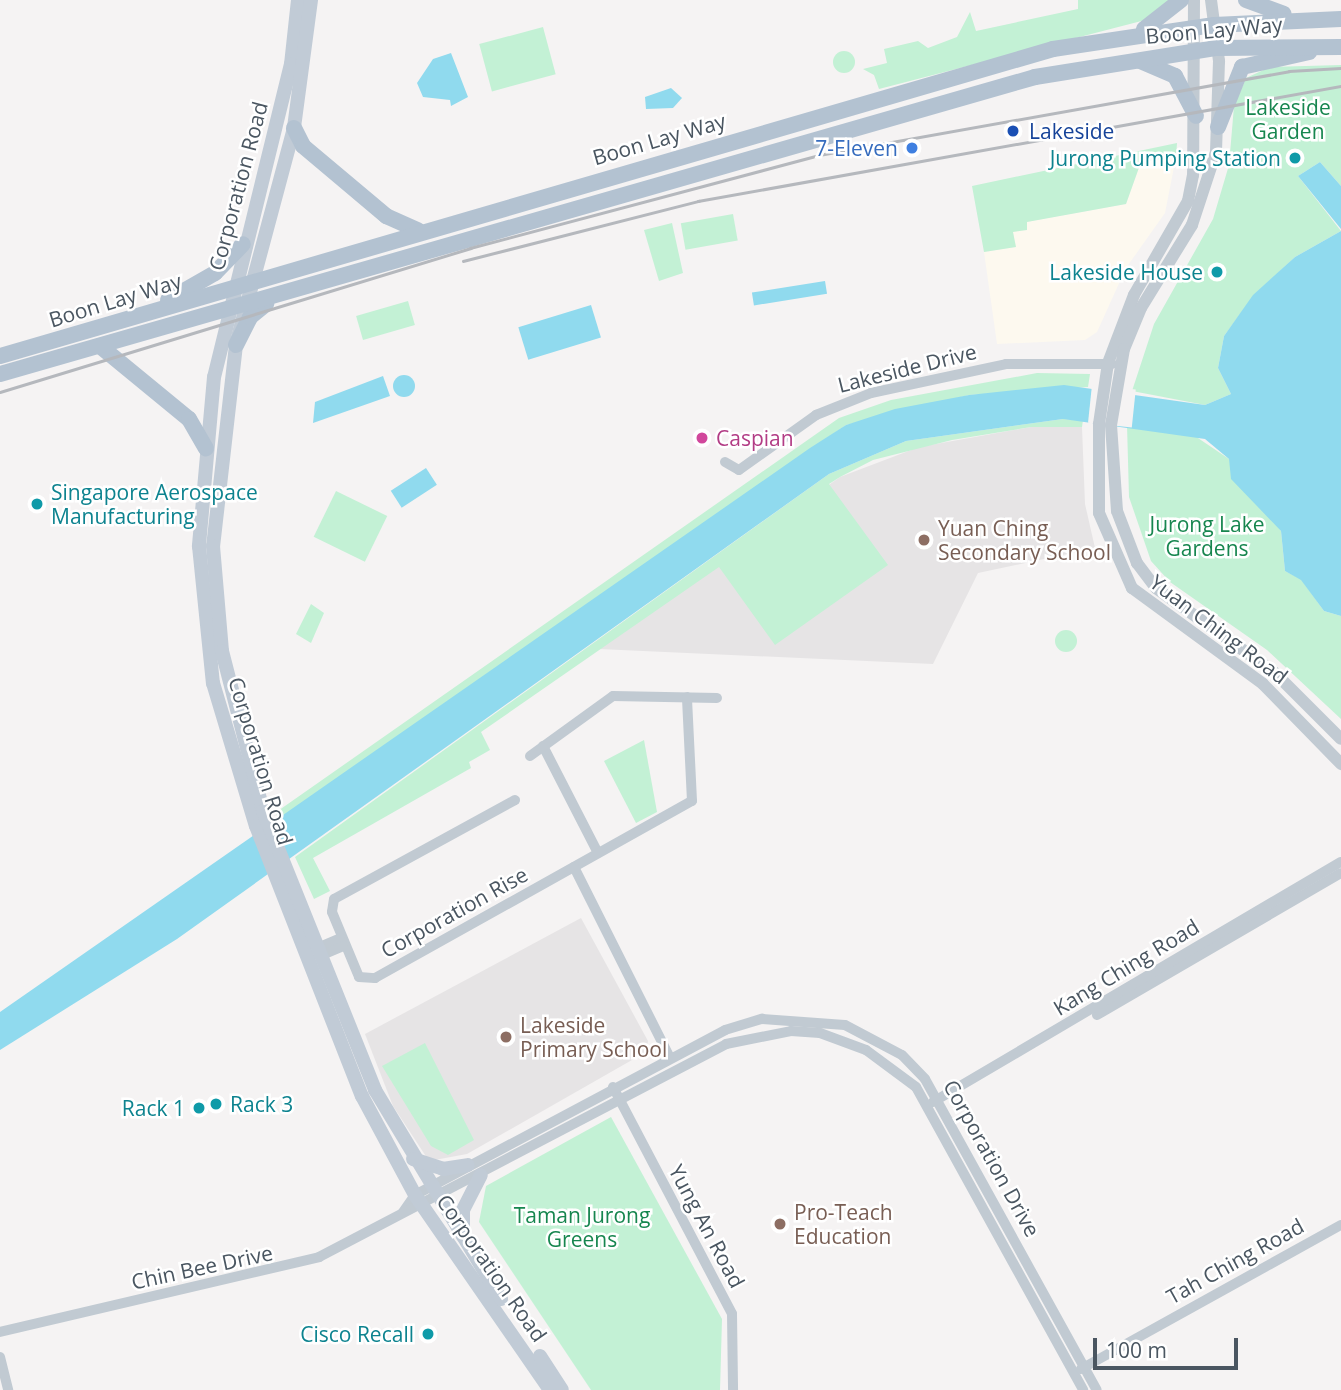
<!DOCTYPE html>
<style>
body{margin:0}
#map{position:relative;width:1341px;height:1390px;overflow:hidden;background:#f5f3f3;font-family:"Open Sans",sans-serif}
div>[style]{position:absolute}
.commercial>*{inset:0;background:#fdf9ef}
.education>*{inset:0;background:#e6e4e5}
.green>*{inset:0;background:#c3f1d5;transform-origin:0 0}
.round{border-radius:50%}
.water>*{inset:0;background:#90daee;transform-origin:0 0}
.pier>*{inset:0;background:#f5f3f3;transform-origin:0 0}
.minor>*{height:10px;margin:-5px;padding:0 5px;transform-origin:5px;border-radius:5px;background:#c1cad2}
.tertiary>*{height:12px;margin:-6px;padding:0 6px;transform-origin:6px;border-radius:6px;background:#c1cad2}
.secondary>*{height:14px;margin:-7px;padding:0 7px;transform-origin:7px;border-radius:7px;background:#c1cbd6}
.primary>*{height:16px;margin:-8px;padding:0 8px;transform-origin:8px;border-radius:8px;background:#b3c2d1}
.rail>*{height:2.5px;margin:-1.25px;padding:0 1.25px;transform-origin:1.25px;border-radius:1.25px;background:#b5b8bd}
.dots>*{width:19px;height:19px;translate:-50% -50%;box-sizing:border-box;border:4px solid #fff;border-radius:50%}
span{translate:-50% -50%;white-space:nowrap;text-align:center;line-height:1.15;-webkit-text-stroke:5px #fff;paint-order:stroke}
.street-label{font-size:21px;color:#4a5661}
.park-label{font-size:21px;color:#17864f}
.transit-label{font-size:21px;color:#164399}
.left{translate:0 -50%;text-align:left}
.shop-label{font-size:21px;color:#366cbe}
.right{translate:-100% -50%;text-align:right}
.culture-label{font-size:21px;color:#0d838f}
.hotel-label{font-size:21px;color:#b23c85}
.education-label{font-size:21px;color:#785e54}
.scale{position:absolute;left:1093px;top:1338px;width:145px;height:32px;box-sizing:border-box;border:4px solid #4a5661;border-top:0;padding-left:9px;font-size:21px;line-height:24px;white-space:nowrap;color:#4a5661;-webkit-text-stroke:5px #fff;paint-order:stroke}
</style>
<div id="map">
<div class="commercial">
<i style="clip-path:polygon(1176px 157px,1165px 213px,1126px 268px,1097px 332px,1085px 340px,997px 344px,984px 252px,1015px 247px,1013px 232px,1026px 222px,1126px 204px,1141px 162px)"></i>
</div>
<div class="education">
<i style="clip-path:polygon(1031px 427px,1082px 427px,1085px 504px,1095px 548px,978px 573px,933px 664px,599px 649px,840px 477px,919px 447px)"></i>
<i style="clip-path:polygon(581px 918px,648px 1041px,646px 1052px,467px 1154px,429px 1161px,393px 1106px,365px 1034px)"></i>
</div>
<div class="green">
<i style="clip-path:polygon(1078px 0,1174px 0,1153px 18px,879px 89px,874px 75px,863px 69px,887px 63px,884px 49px,918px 41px,928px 48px,957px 37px,970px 12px,976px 31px,1078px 9px)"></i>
<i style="left:543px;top:27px;width:49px;height:66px;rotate:75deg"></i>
<i class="round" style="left:833px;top:51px;width:22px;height:22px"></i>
<i style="clip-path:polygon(1341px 65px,1341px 186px,1320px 162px,1298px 176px,1341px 231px,1295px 257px,1254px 295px,1224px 336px,1218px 368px,1231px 394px,1205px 405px,1132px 391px,1154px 324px,1213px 219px,1229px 165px,1234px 106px,1246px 78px,1270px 67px)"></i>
<i style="clip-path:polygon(1177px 143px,1176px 157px,1141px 162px,1126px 204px,1027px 222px,1027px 230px,1013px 232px,1016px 247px,984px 252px,972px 186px)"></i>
<i style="left:733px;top:214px;width:27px;height:53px;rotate:80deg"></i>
<i style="clip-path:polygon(672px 223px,683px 273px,659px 281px,644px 230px)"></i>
<i style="left:408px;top:301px;width:25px;height:54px;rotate:74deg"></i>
<i style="clip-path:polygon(1037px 373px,1090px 374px,1088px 387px,969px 395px,846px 425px,280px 819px,275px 813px,839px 418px,891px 400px)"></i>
<i style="clip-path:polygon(1063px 419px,1083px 420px,1082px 427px,1031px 427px,952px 440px,873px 460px,840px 477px,829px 484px,888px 565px,775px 645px,719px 567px,481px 732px,490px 750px,469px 762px,471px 768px,313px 858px,330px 891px,314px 899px,295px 857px,829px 474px,906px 441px)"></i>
<i style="clip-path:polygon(1127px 425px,1192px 434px,1229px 459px,1281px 531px,1285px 571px,1301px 579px,1324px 611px,1341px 616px,1341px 719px,1267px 650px,1170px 582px,1151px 561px,1129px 497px)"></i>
<i style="left:336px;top:491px;width:57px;height:51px;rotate:26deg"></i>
<i style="clip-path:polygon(311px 604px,324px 613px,311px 643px,296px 634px)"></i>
<i class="round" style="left:1055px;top:630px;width:22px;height:22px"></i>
<i style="clip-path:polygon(644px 740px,657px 812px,636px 823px,604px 761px)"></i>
<i style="clip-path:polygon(425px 1043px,474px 1140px,448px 1155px,431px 1146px,382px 1066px)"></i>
<i style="clip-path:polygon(611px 1117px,722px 1319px,720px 1390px,591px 1390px,479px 1222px,486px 1186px)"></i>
</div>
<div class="water">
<i style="clip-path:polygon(451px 53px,468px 97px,451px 106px,450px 100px,423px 97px,417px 83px,433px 59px)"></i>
<i style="clip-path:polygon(671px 88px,682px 98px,673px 108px,646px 109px,645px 97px)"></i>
<i style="clip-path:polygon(1320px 162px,1341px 186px,1341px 229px,1298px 176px)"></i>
<i style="clip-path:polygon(1341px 231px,1341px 616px,1324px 611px,1301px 580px,1285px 571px,1281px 531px,1231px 479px,1229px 459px,1205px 439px,1063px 419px,906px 441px,829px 474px,177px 939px,0 1050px,0 1012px,810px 448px,846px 425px,895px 409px,969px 395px,1064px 385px,1205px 405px,1231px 394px,1218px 368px,1224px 336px,1253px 295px,1295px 257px)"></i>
<i style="left:825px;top:281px;width:13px;height:74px;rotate:81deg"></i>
<i style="left:591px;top:305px;width:34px;height:76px;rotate:73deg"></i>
<i class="round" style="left:393px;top:375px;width:22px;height:22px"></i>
<i style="clip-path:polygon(383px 376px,390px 396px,313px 423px,315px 402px)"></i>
<i style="left:426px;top:468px;width:20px;height:42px;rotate:57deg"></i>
</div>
<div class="pier">
<i style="left:1092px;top:385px;width:44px;height:38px;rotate:6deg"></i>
</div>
<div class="minor">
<i style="left:725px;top:462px;width:16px;rotate:30deg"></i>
<i style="left:739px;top:470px;width:95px;rotate:-35.5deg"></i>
<i style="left:816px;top:415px;width:59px;rotate:-21.8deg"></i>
<i style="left:871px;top:393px;width:138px;rotate:-12.1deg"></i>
<i style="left:1006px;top:364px;width:106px"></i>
<i style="left:543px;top:746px;width:120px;rotate:62.8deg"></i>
<i style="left:530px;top:756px;width:102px;rotate:-35.9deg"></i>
<i style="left:613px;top:696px;width:104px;rotate:1.1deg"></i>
<i style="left:515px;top:800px;width:206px;rotate:151.3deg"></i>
<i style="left:334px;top:899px;width:13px;rotate:99deg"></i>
<i style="left:332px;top:912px;width:70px;rotate:67.4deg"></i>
<i style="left:359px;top:977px;width:16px;rotate:4deg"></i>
<i style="left:375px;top:978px;width:363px;rotate:-29.2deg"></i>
<i style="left:692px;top:801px;width:104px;rotate:-92.8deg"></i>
<i style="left:574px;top:867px;width:214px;rotate:63.3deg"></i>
<i style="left:317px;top:948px;width:25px;rotate:-23deg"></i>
<i style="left:320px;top:956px;width:25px;rotate:-23deg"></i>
<i style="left:1097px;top:1015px;width:282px;rotate:-30.2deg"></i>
<i style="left:613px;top:1087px;width:256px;rotate:62.3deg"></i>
<i style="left:732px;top:1314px;width:76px;rotate:89.2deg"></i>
<i style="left:933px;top:1102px;width:473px;rotate:-30.5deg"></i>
<i style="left:403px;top:1212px;width:21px;rotate:-55deg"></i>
<i style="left:415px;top:1195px;width:351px;rotate:-28deg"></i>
<i style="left:725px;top:1030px;width:39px;rotate:-17deg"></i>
<i style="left:762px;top:1019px;width:83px;rotate:4.1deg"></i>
<i style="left:845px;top:1025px;width:64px;rotate:27.8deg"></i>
<i style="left:902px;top:1055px;width:33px;rotate:46deg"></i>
<i style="left:925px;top:1079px;width:355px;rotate:61.1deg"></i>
<i style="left:0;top:1332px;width:328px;rotate:-13.2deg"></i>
<i style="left:319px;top:1257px;width:459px;rotate:-27.6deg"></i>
<i style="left:726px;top:1044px;width:66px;rotate:-11.3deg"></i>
<i style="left:791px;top:1031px;width:29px;rotate:4deg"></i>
<i style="left:820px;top:1033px;width:49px;rotate:20.3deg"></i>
<i style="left:866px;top:1050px;width:62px;rotate:36.5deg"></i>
<i style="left:916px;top:1087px;width:346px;rotate:61.1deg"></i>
<i style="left:0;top:1357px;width:34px;rotate:76deg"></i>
<i style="left:1081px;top:1369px;width:297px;rotate:-29deg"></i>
</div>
<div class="tertiary">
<i style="left:1194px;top:0;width:175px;rotate:90.3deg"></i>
<i style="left:1193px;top:175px;width:26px;rotate:101deg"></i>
<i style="left:1188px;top:201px;width:108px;rotate:119.9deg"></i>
<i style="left:1134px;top:295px;width:73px;rotate:110.9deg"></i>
<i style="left:1108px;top:363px;width:62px;rotate:98.4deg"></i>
<i style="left:1099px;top:424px;width:89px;rotate:90deg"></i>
<i style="left:1099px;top:513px;width:82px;rotate:66.3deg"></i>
<i style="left:1132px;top:588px;width:162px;rotate:36.2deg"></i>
<i style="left:1263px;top:684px;width:112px;rotate:45.7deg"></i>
<i style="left:1211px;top:0;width:62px;rotate:82.5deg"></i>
<i style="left:1219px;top:61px;width:91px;rotate:91.9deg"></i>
<i style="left:1216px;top:152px;width:77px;rotate:108.2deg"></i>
<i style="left:1192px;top:225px;width:97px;rotate:121.6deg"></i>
<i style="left:1141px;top:308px;width:44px;rotate:112.5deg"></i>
<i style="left:1124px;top:349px;width:77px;rotate:99.7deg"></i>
<i style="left:1111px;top:425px;width:86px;rotate:86deg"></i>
<i style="left:1117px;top:511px;width:56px;rotate:69deg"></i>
<i style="left:1137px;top:563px;width:31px;rotate:53deg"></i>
<i style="left:1156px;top:588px;width:146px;rotate:35.5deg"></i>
<i style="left:1275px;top:673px;width:93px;rotate:45deg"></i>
</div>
<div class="secondary">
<i style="left:298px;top:0;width:64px;rotate:96.2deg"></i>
<i style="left:291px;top:64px;width:322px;rotate:103.8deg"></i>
<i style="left:214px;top:377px;width:170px;rotate:95.1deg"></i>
<i style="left:199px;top:546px;width:138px;rotate:84.2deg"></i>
<i style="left:213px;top:683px;width:149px;rotate:73.3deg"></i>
<i style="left:256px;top:826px;width:290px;rotate:68.6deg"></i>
<i style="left:362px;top:1096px;width:112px;rotate:61.8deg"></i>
<i style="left:415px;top:1195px;width:237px;rotate:55.3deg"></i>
<i style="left:311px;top:0;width:129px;rotate:97.6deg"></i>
<i style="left:294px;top:128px;width:225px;rotate:105deg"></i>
<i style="left:236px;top:345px;width:202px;rotate:96.5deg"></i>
<i style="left:213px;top:546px;width:105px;rotate:85.1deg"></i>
<i style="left:222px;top:651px;width:165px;rotate:75.6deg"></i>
<i style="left:263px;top:811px;width:301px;rotate:68.1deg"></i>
<i style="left:375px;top:1090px;width:244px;rotate:58.9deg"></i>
<i style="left:413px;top:1159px;width:32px;rotate:18deg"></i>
<i style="left:443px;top:1169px;width:25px;rotate:-9deg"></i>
<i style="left:463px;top:1236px;width:26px;rotate:-90deg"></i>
<i style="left:463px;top:1210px;width:39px;rotate:-63deg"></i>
<i style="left:540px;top:1356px;width:40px;rotate:57.1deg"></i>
</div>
<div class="primary">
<i style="left:1246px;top:0;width:40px;rotate:20.2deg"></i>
<i style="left:1144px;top:29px;width:47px;rotate:-38.1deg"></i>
<i style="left:1140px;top:61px;width:38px;rotate:23deg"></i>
<i style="left:1175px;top:76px;width:45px;rotate:62.3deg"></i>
<i style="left:1218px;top:127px;width:65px;rotate:-68.2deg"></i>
<i style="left:1242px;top:67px;width:69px;rotate:-12.6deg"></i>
<i style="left:294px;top:128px;width:20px;rotate:63deg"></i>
<i style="left:303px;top:146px;width:109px;rotate:40.1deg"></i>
<i style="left:386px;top:216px;width:35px;rotate:24deg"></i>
<i style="left:168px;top:300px;width:54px;rotate:-29.9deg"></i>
<i style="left:215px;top:273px;width:40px;rotate:-46deg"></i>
<i style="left:236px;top:345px;width:31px;rotate:-63deg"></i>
<i style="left:250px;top:317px;width:21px;rotate:-39deg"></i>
<i style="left:100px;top:346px;width:115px;rotate:39.4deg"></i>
<i style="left:189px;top:419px;width:34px;rotate:60deg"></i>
<i style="left:0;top:356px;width:1097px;rotate:-16.25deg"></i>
<i style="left:1053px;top:49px;width:163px;rotate:-8.5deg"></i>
<i style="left:1214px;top:25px;width:127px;rotate:-2.7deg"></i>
<i style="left:0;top:374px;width:1077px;rotate:-16.01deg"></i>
<i style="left:1035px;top:77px;width:184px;rotate:-9.1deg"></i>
<i style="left:1217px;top:48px;width:124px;rotate:-0.5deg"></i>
</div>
<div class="rail">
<i style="left:463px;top:261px;width:243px;rotate:-14.3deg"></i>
<i style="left:698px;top:201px;width:653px;rotate:-10.14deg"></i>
<i style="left:0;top:392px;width:492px;rotate:-17deg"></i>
<i style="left:470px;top:248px;width:361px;rotate:-14.9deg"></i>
<i style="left:819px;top:155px;width:477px;rotate:-10.1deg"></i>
<i style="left:1289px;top:71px;width:52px;rotate:-3.3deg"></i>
</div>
<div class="dots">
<i style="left:1013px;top:131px;background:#1a4fb4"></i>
<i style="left:912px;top:148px;background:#3f7fe0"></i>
<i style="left:1295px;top:158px;background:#0f9aa8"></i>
<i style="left:1217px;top:272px;background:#0f9aa8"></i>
<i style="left:702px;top:438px;background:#d1479c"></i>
<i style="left:37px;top:504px;background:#0f9aa8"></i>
<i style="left:924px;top:540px;background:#8d6e63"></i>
<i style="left:506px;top:1037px;background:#8d6e63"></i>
<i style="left:216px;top:1104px;background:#0f9aa8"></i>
<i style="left:199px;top:1108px;background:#0f9aa8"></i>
<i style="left:780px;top:1224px;background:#8d6e63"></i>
<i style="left:428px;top:1334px;background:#0f9aa8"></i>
</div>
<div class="street-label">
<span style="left:1214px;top:30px;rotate:-5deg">Boon Lay Way</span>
<span style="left:659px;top:139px;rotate:-16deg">Boon Lay Way</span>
<span style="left:238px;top:186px;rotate:-75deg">Corporation Road</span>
<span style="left:115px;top:300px;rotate:-17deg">Boon Lay Way</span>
<span style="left:907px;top:368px;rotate:-14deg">Lakeside Drive</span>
<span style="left:1219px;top:629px;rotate:37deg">Yuan Ching Road</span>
<span style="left:261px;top:761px;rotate:73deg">Corporation Road</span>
<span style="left:454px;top:912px;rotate:-29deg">Corporation Rise</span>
<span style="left:1126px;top:967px;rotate:-31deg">Kang Ching Road</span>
<span style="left:992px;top:1158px;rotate:61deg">Corporation Drive</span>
<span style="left:707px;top:1226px;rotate:62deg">Yung An Road</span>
<span style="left:1235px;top:1261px;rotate:-29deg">Tah Ching Road</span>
<span style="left:202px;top:1267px;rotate:-12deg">Chin Bee Drive</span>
<span style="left:492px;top:1268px;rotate:55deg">Corporation Road</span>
</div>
<div class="park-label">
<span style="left:1288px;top:119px">Lakeside<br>Garden</span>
<span style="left:1207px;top:536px">Jurong Lake<br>Gardens</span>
<span style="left:582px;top:1227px">Taman Jurong<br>Greens</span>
</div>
<div class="transit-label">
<span class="left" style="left:1029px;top:131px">Lakeside</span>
</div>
<div class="shop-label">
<span class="right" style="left:898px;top:148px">7-Eleven</span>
</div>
<div class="culture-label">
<span class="right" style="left:1281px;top:158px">Jurong Pumping Station</span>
<span class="right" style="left:1203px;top:272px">Lakeside House</span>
<span class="left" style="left:51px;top:504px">Singapore Aerospace<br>Manufacturing</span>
<span class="left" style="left:230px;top:1104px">Rack 3</span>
<span class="right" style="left:185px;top:1108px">Rack 1</span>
<span class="right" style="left:414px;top:1334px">Cisco Recall</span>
</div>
<div class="hotel-label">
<span class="left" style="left:716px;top:438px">Caspian</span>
</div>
<div class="education-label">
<span class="left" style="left:938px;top:540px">Yuan Ching<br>Secondary School</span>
<span class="left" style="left:520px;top:1037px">Lakeside<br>Primary School</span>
<span class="left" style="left:794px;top:1224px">Pro-Teach<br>Education</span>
</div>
<div class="scale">100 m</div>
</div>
